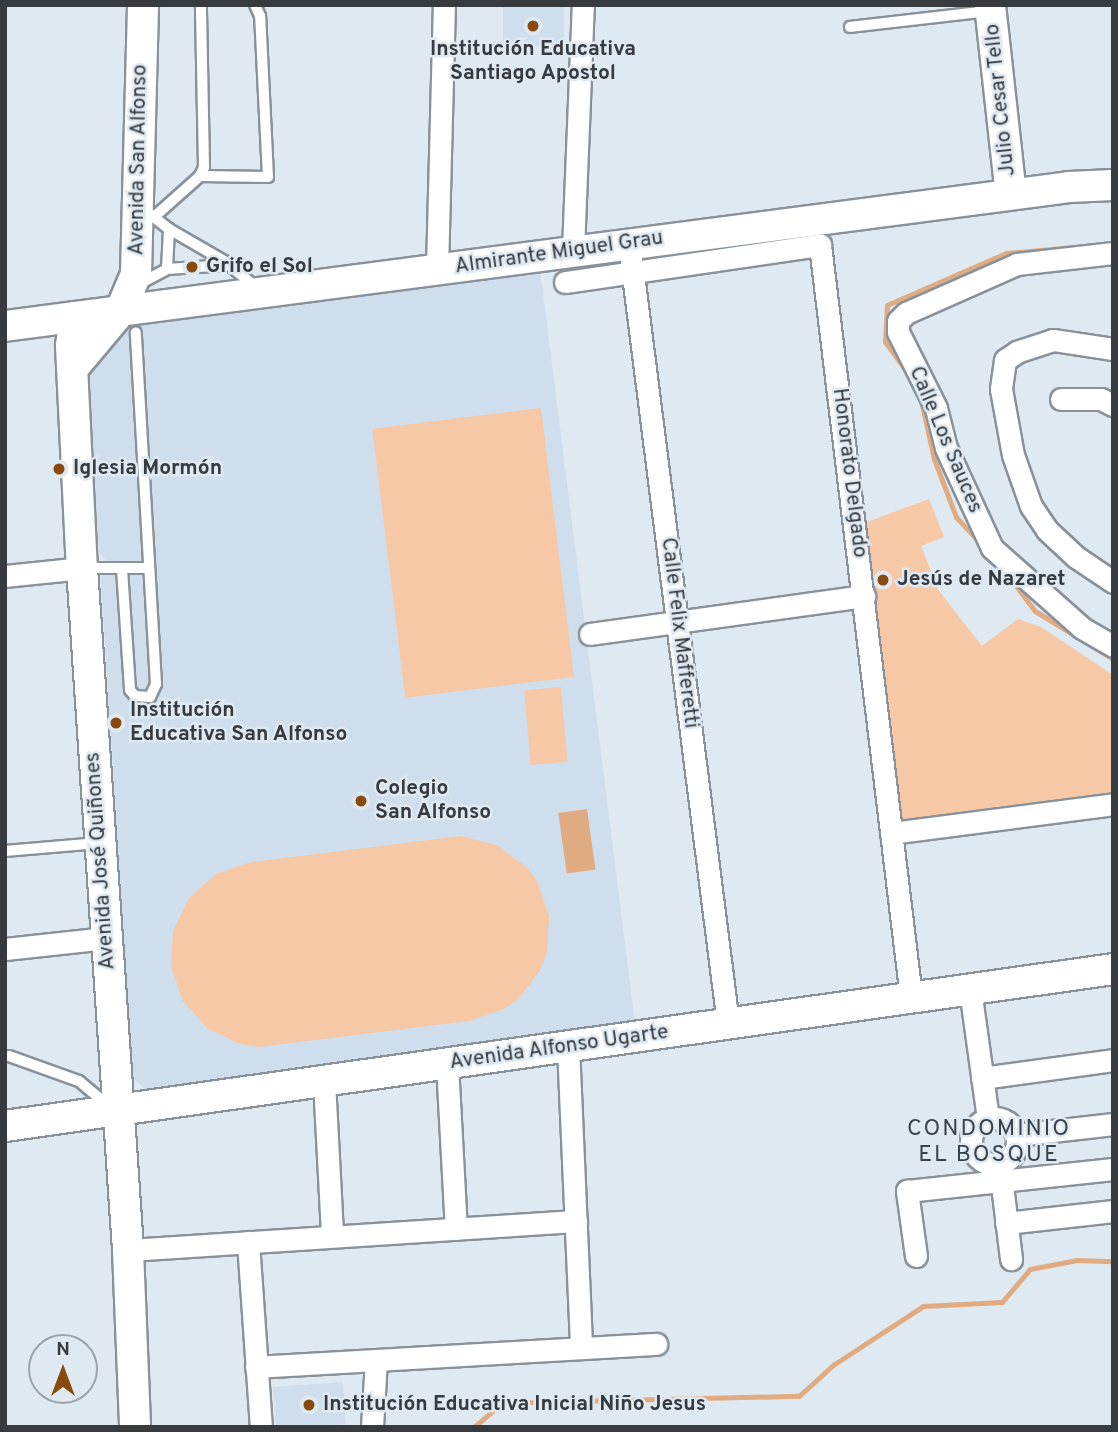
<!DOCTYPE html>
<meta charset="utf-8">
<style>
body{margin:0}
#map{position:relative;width:1118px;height:1432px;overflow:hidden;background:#dfe9f2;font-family:Overpass,sans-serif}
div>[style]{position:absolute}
.built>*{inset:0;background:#cedeed;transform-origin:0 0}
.green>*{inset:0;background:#f6c8a6;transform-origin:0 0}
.water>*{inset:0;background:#e1ab82;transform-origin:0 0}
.stream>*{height:5px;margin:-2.5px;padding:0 2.5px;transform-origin:2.5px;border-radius:2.5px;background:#e1ab82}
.roads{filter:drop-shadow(2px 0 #89929b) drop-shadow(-2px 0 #89929b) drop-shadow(0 2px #89929b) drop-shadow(0 -2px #89929b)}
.lane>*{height:10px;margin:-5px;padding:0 5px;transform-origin:5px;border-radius:5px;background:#fff}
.street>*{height:21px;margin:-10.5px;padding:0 10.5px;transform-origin:10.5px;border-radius:10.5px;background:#fff}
.street>.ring{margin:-10.5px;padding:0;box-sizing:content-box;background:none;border:21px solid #fff;border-radius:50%}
.secondary>*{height:30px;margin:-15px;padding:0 15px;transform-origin:15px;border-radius:15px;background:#fff}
.dots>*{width:19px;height:19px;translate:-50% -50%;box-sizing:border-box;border:4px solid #dfe9f2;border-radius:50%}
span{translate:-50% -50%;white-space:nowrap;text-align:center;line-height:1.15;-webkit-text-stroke:5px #dfe9f2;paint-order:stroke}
.poi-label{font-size:21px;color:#373b3f;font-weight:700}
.left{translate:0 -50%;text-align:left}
.street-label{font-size:21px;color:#373b3f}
.neighbourhood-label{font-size:23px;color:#394149;letter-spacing:2px}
.frame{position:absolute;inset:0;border:7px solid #373b3f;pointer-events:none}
.north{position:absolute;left:28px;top:1334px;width:70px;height:70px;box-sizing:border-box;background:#dfe9f2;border:2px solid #9ca3aa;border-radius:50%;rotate:0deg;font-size:19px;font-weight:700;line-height:28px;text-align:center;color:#373b3f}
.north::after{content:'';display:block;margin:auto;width:24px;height:32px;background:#894b0d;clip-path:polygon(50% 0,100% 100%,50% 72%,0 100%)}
</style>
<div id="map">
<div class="built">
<i style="left:503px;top:5px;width:61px;height:41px"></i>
<i style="clip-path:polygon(540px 269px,635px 1023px,151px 1094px,133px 1078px,101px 580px,106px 561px,99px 552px,88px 367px,115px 325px)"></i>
<i style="left:343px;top:1382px;width:42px;height:70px;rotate:86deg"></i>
</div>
<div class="green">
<i style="left:541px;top:408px;width:271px;height:170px;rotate:83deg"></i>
<i style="clip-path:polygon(929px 499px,944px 537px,921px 546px,939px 591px,982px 646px,1018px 619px,1041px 627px,1113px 675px,1113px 792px,902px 823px,864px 523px)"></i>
<i style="left:561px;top:687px;width:75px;height:37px;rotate:85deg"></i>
<i style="clip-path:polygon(461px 836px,497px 845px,526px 867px,537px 881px,549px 916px,547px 952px,541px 969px,519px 998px,504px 1009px,469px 1021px,259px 1047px,240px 1044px,207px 1028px,183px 1001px,171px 967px,173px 931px,189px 898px,216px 874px,251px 862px)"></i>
</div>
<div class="water">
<i style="left:587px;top:809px;width:61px;height:29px;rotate:82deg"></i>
</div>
<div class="stream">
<i style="left:907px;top:372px;width:37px;rotate:-126deg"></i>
<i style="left:885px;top:342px;width:37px;rotate:-87deg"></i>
<i style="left:887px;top:305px;width:130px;rotate:-23.6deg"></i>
<i style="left:1006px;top:253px;width:79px;rotate:-5.1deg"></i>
<i style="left:921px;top:400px;width:60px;rotate:77.6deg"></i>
<i style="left:934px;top:459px;width:62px;rotate:69.2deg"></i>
<i style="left:956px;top:517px;width:35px;rotate:47deg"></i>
<i style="left:1007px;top:574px;width:46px;rotate:52.9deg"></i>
<i style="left:1035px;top:611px;width:92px;rotate:31.6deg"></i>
<i style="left:474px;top:1427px;width:37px;rotate:-41deg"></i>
<i style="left:502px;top:1403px;width:297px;rotate:-1.4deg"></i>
<i style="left:799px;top:1396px;width:46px;rotate:-42.4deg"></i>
<i style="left:833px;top:1365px;width:108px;rotate:-33.2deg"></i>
<i style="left:923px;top:1306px;width:79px;rotate:-2.9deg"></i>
<i style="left:1002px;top:1302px;width:43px;rotate:-49.7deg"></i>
<i style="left:1030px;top:1269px;width:48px;rotate:-10.8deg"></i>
<i style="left:1077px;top:1260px;width:36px;rotate:2deg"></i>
</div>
<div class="roads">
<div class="lane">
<i style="left:850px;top:27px;width:139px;rotate:-6.6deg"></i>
<i style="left:200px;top:176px;width:68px;rotate:0.8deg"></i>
<i style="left:268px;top:177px;width:161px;rotate:-92.8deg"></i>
<i style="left:260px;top:16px;width:12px;rotate:-114deg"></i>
<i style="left:154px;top:217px;width:62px;rotate:-41.7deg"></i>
<i style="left:200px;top:176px;width:10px;rotate:-66deg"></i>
<i style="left:204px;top:167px;width:162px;rotate:-91.1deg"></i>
<i style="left:169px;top:229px;width:64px;rotate:30.2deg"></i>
<i style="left:224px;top:261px;width:43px;rotate:39.3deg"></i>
<i style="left:167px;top:269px;width:62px;rotate:-3.7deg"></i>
<i style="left:139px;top:284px;width:32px;rotate:-28deg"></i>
<i style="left:167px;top:269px;width:40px;rotate:-87.1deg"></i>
<i style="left:169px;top:229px;width:24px;rotate:-142deg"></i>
<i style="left:84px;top:568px;width:63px"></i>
<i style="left:122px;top:569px;width:121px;rotate:86.2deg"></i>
<i style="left:130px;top:690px;width:8px;rotate:50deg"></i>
<i style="left:135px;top:696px;width:15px;rotate:4deg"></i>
<i style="left:150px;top:697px;width:14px;rotate:-65deg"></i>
<i style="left:156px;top:684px;width:352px;rotate:-93.3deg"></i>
<i style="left:5px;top:851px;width:94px;rotate:-4.9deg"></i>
<i style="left:9px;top:1056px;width:74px;rotate:19.7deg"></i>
<i style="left:79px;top:1081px;width:39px;rotate:40deg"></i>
</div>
<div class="street">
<i style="left:573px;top:250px;width:245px;rotate:-87.7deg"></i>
<i style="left:1113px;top:253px;width:97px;rotate:173.5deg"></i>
<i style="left:1017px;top:264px;width:121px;rotate:156.2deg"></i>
<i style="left:906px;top:313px;width:11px;rotate:135deg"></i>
<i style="left:898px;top:321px;width:11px;rotate:90deg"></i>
<i style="left:898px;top:332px;width:85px;rotate:63.4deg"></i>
<i style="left:936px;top:408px;width:41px;rotate:76deg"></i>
<i style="left:946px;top:448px;width:110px;rotate:65.3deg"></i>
<i style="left:992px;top:548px;width:120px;rotate:41.6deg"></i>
<i style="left:1082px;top:628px;width:36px;rotate:30deg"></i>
<i style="left:631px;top:259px;width:771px;rotate:82.77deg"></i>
<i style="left:437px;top:269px;width:264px;rotate:-88.5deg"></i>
<i style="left:565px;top:282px;width:258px;rotate:-8.3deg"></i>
<i style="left:820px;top:245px;width:757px;rotate:83.1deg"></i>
<i style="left:1113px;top:349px;width:61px;rotate:-171.5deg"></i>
<i style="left:1053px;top:340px;width:38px;rotate:162deg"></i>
<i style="left:1017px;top:352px;width:14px;rotate:146deg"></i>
<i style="left:1005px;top:360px;width:29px;rotate:98deg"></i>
<i style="left:1001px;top:389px;width:67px;rotate:79.7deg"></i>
<i style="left:1013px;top:455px;width:54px;rotate:70.6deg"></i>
<i style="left:1031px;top:506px;width:29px;rotate:56deg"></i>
<i style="left:1047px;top:530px;width:40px;rotate:43deg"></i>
<i style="left:1076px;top:557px;width:45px;rotate:34deg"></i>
<i style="left:1061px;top:399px;width:40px"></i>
<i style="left:1101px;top:399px;width:13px;rotate:27deg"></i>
<i style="left:5px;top:576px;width:77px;rotate:-5.9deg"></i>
<i style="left:590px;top:634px;width:277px;rotate:-7.9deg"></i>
<i style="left:891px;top:833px;width:224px;rotate:-7.4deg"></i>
<i style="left:5px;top:949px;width:102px;rotate:-6.2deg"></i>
<i style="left:970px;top:989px;width:130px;rotate:82.1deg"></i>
<i style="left:568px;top:1046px;width:302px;rotate:87.5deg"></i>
<i style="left:447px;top:1064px;width:165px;rotate:86.9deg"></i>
<i style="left:982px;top:1078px;width:132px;rotate:-7.8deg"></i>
<i style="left:324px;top:1081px;width:155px;rotate:87deg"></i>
<i class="ring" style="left:971px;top:1118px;width:25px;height:25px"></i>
<i style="left:1017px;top:1135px;width:97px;rotate:-6.5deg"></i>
<i style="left:1000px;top:1169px;width:91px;rotate:83deg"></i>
<i style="left:1006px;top:1223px;width:108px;rotate:-6.4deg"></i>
<i style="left:248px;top:1242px;width:185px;rotate:86deg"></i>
<i style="left:128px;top:1250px;width:449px;rotate:-3.7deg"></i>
<i style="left:916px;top:1256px;width:66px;rotate:-97.9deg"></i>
<i style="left:907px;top:1191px;width:207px;rotate:-6.1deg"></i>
<i style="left:256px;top:1367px;width:401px;rotate:-3.3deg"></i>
<i style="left:372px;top:1427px;width:67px;rotate:-86.6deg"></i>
</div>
<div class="secondary">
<i style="left:990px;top:5px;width:190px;rotate:83.7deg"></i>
<i style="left:75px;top:317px;width:29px;rotate:98deg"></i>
<i style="left:71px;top:346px;width:222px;rotate:87.2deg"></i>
<i style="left:82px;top:568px;width:684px;rotate:86.14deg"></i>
<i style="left:128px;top:1250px;width:177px;rotate:87.7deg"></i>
<i style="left:5px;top:326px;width:1073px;rotate:-7.44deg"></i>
<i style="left:1069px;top:187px;width:44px;rotate:-2.6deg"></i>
<i style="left:73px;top:368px;width:73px;rotate:-50deg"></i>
<i style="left:120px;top:312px;width:41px;rotate:-67.2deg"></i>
<i style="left:136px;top:274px;width:269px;rotate:-88.5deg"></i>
<i style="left:5px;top:1126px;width:1119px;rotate:-8.06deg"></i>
</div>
</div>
<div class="dots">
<i style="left:533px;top:26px;background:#894b0d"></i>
<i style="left:192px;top:267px;background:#894b0d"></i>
<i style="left:59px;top:469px;background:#894b0d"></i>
<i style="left:883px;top:580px;background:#894b0d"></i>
<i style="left:116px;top:723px;background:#894b0d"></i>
<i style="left:361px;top:801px;background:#894b0d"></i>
<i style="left:309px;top:1405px;background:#894b0d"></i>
</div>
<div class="poi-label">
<span style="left:533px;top:62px">Institución Educativa<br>Santiago Apostol</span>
<span class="left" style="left:206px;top:267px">Grifo el Sol</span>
<span class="left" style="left:73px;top:469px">Iglesia Mormón</span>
<span class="left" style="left:897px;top:580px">Jesús de Nazaret</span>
<span class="left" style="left:130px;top:723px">Institución<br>Educativa San Alfonso</span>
<span class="left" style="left:375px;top:801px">Colegio<br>San Alfonso</span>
<span class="left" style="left:323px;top:1405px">Institución Educativa Inicial Niño Jesus</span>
</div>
<div class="street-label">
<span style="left:1001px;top:100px;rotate:-96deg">Julio Cesar Tello</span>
<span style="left:139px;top:160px;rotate:-89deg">Avenida San Alfonso</span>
<span style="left:559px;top:253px;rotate:-8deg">Almirante Miguel Grau</span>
<span style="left:945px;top:440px;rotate:67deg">Calle Los Sauces</span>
<span style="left:849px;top:473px;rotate:83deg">Honorato Delgado</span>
<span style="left:679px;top:633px;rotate:83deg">Calle Felix Mafferetti</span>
<span style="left:101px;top:861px;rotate:-94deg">Avenida José Quiñones</span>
<span style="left:559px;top:1048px;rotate:-8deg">Avenida Alfonso Ugarte</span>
</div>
<div class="neighbourhood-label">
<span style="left:989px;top:1143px">CONDOMINIO<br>EL BOSQUE</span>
</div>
<div class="frame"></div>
<div class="north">N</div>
</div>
